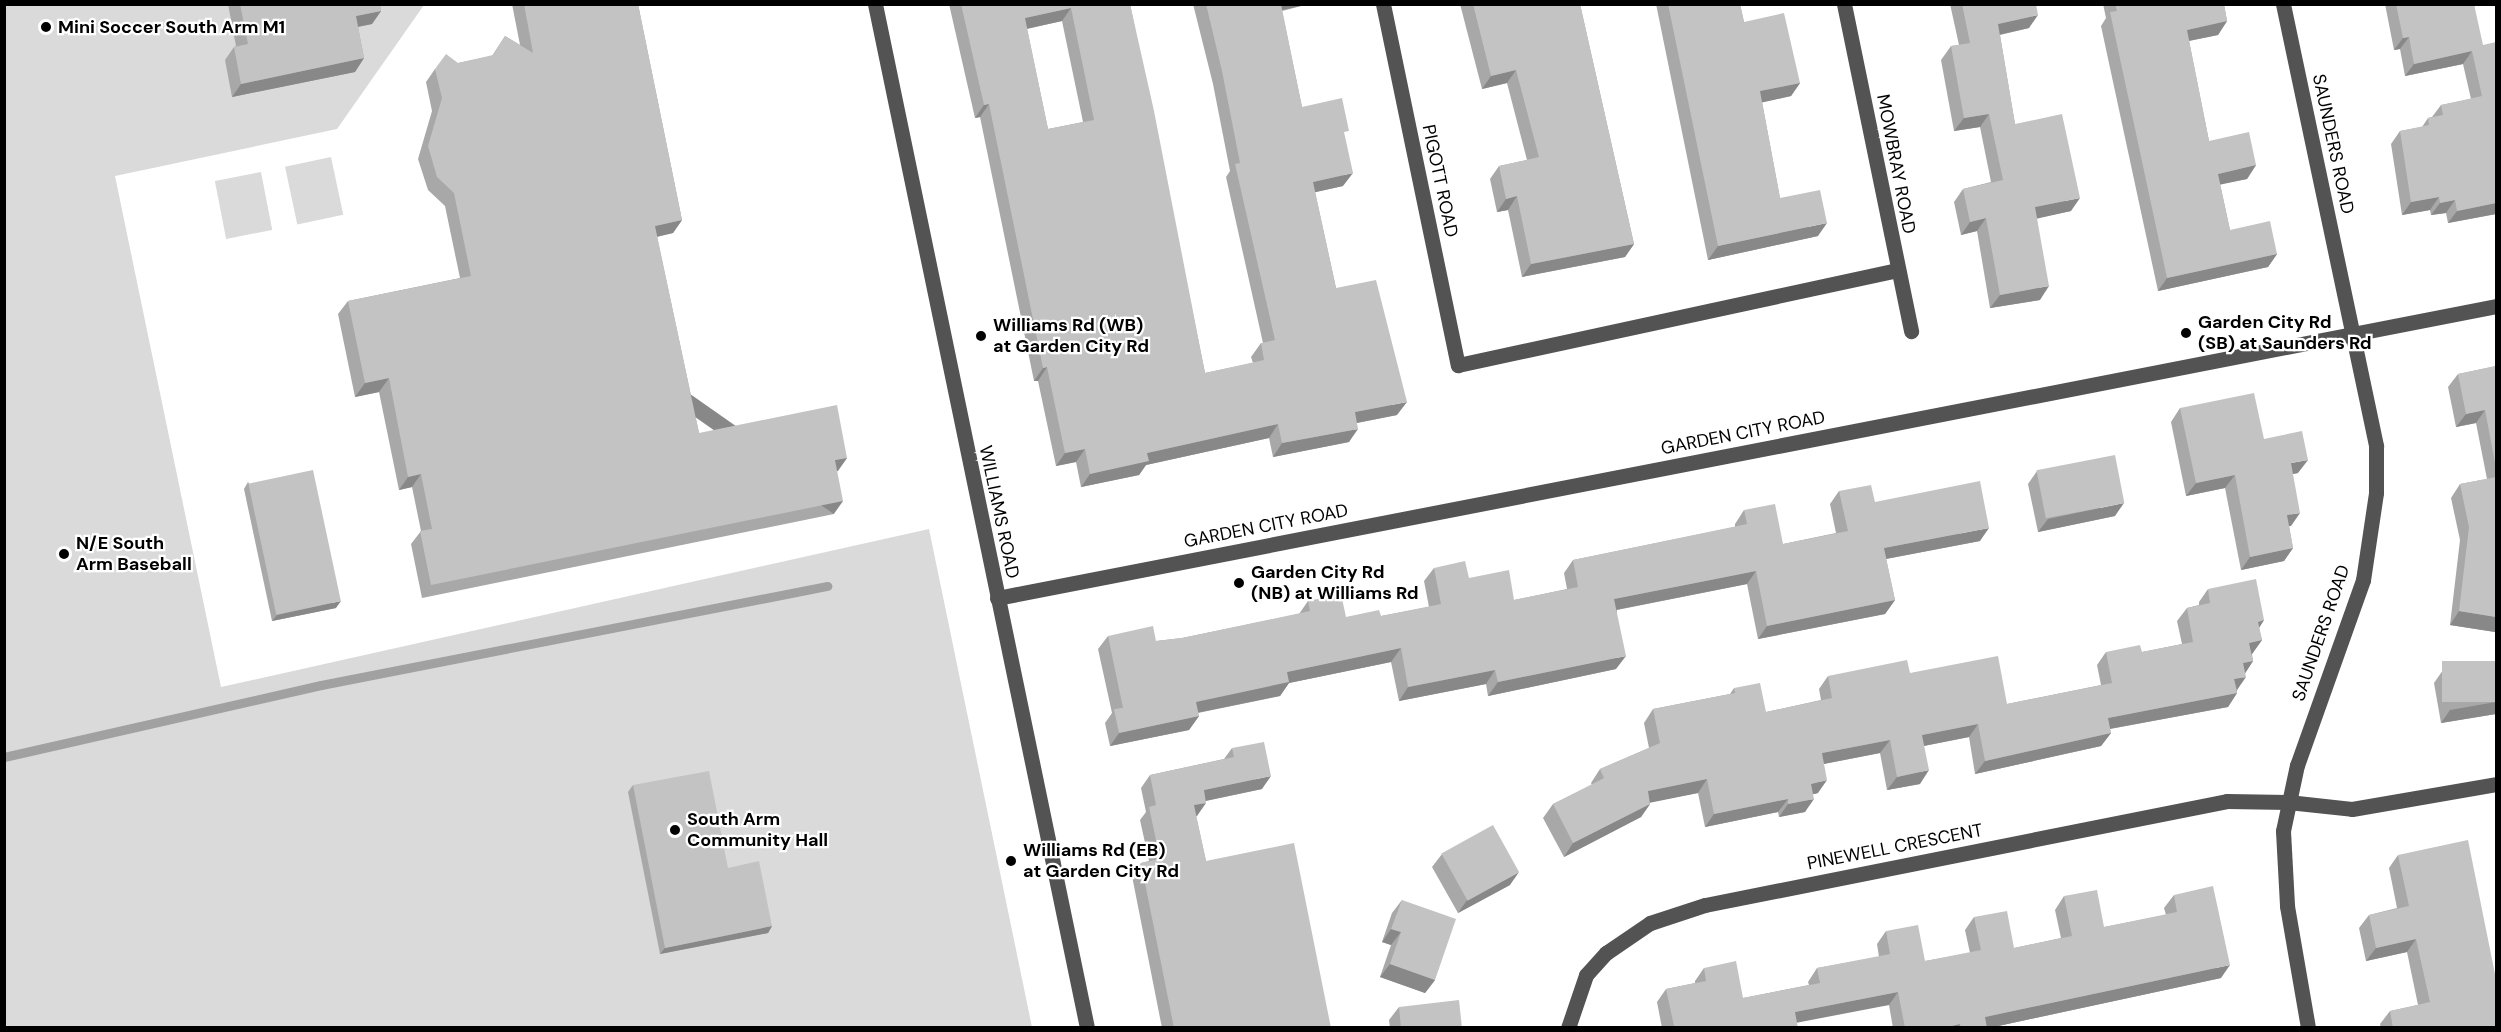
<!DOCTYPE html>
<style>
body{margin:0}
#map{position:relative;width:2501px;height:1032px;overflow:hidden;background:#fff;font-family:"DM Sans",sans-serif}
div>[style]{position:absolute}
.green>*{inset:0;background:#dadada;transform-origin:0 0}
.stream>*{height:9px;margin:-4.5px;padding:0 4.5px;transform-origin:4.5px;border-radius:4.5px;background:#a1a1a1}
.minor>*{height:15px;margin:-7.5px;padding:0 7.5px;transform-origin:7.5px;border-radius:7.5px;background:#535353}
.wall>*{inset:0;background:#a8a8a8}
.shaded-wall>*{inset:0;background:#888;transform-origin:0 0}
.building>*{inset:0;background:#c3c3c3;transform-origin:0 0}
.dots>*{width:16px;height:16px;translate:-50% -50%;box-sizing:border-box;border:3px solid #fff;border-radius:50%}
span{translate:-50% -50%;white-space:nowrap;text-align:center;line-height:1.15;-webkit-text-stroke:4.5px #fff;paint-order:stroke}
.poi-label{font-size:18px;color:#000;font-weight:700}
.left{translate:0 -50%;text-align:left}
.street-label{font-size:18px;color:#000}
.frame{position:absolute;inset:0;border:6px solid #000;pointer-events:none}
</style>
<div id="map">
<div class="green">
<i style="clip-path:polygon(5px 5px,424px 5px,337px 129px,115px 176px,221px 687px,929px 529px,1032px 1027px,5px 1028px)"></i>
<i style="left:331px;top:157px;width:59px;height:47px;rotate:78deg"></i>
<i style="left:261px;top:172px;width:59px;height:47px;rotate:79deg"></i>
</div>
<div class="stream">
<i style="left:4px;top:757px;width:325px;rotate:-12.8deg"></i>
<i style="left:321px;top:685px;width:516px;rotate:-11.07deg"></i>
</div>
<div class="minor">
<i style="left:875px;top:4px;width:1046px;rotate:78.3deg"></i>
<i style="left:1383px;top:4px;width:369px;rotate:78.3deg"></i>
<i style="left:1458px;top:365px;width:449px;rotate:-12.2deg"></i>
<i style="left:1844px;top:4px;width:334px;rotate:78.4deg"></i>
<i style="left:2283px;top:4px;width:452px;rotate:78.1deg"></i>
<i style="left:2376px;top:446px;width:47px;rotate:90deg"></i>
<i style="left:2376px;top:493px;width:88px;rotate:98.5deg"></i>
<i style="left:2363px;top:580px;width:196px;rotate:109.6deg"></i>
<i style="left:2297px;top:765px;width:67px;rotate:102deg"></i>
<i style="left:2283px;top:831px;width:75px;rotate:86.9deg"></i>
<i style="left:2287px;top:906px;width:124px;rotate:80.2deg"></i>
<i style="left:997px;top:598px;width:1527px;rotate:-11.02deg"></i>
<i style="left:1568px;top:1028px;width:56px;rotate:-71.2deg"></i>
<i style="left:1586px;top:975px;width:30px;rotate:-48deg"></i>
<i style="left:1606px;top:953px;width:53px;rotate:-34.3deg"></i>
<i style="left:1650px;top:923px;width:58px;rotate:-18.1deg"></i>
<i style="left:1705px;top:905px;width:532px;rotate:-11.27deg"></i>
<i style="left:2227px;top:801px;width:61px;rotate:0.9deg"></i>
<i style="left:2288px;top:802px;width:64px;rotate:6.2deg"></i>
<i style="left:2352px;top:809px;width:146px;rotate:-9.8deg"></i>
</div>
<div class="wall">
<i style="clip-path:polygon(228px 4px,380px 4px,381px 11px,372px 24px,358px 27px,364px 58px,355px 72px,232px 97px,225px 60px,234px 47px,236px 46px)"></i>
<i style="clip-path:polygon(512px 4px,638px 4px,682px 220px,673px 233px,657px 237px,699px 433px,847px 458px,837px 471px,834px 514px,422px 598px,411px 544px,421px 531px,412px 487px,399px 490px,379px 392px,355px 397px,338px 314px,348px 301px,460px 278px,445px 206px,428px 190px,418px 159px,432px 111px,426px 82px,435px 69px,458px 63px,492px 56px,505px 36px,520px 45px)"></i>
<i style="clip-path:polygon(evenodd,949px 4px,1130px 4px,1205px 373px,1253px 363px,1251px 357px,1261px 343px,1263px 343px,1226px 177px,1230px 171px,1213px 84px,1193px 4px,1309px 4px,1282px 11px,1302px 107px,1345px 137px,1343px 186px,1315px 192px,1336px 288px,1397px 415px,1357px 423px,1349px 442px,1273px 457px,1269px 438px,1146px 465px,1139px 475px,1081px 487px,1076px 462px,1056px 466px,1038px 381px,1034px 381px,980px 117px,975px 118px,949px 4px,1062px 21px,1083px 122px,1048px 129px,1027px 29px,1062px 21px)"></i>
<i style="clip-path:polygon(1460px 4px,1580px 4px,1634px 244px,1625px 257px,1522px 277px,1508px 210px,1497px 212px,1490px 179px,1499px 166px,1527px 160px,1507px 83px,1482px 89px)"></i>
<i style="clip-path:polygon(1656px 4px,1740px 4px,1744px 22px,1800px 83px,1791px 96px,1762px 102px,1780px 198px,1818px 236px,1708px 260px)"></i>
<i style="clip-path:polygon(1950px 4px,2036px 4px,2029px 28px,2000px 35px,2015px 124px,2071px 211px,2037px 218px,2040px 300px,1990px 308px,1977px 231px,1961px 235px,1954px 202px,1963px 189px,1991px 182px,1980px 127px,1954px 131px,1941px 60px,1951px 46px,1959px 45px)"></i>
<i style="clip-path:polygon(2103px 4px,2224px 4px,2227px 21px,2218px 35px,2189px 41px,2209px 141px,2256px 165px,2247px 179px,2220px 184px,2230px 230px,2277px 254px,2268px 267px,2158px 291px,2101px 26px,2106px 18px)"></i>
<i style="clip-path:polygon(2385px 4px,2474px 4px,2496px 214px,2448px 223px,2446px 213px,2431px 215px,2430px 210px,2402px 215px,2391px 144px,2400px 131px,2422px 127px,2428px 118px,2432px 117px,2441px 105px,2471px 99px,2463px 64px,2405px 76px,2400px 49px,2394px 50px)"></i>
<i style="clip-path:polygon(2496px 366px,2496px 630px,2495px 632px,2450px 625px,2460px 540px,2451px 498px,2460px 484px,2487px 479px,2476px 423px,2456px 427px,2448px 387px,2458px 374px)"></i>
<i style="clip-path:polygon(2180px 408px,2264px 439px,2298px 473px,2293px 474px,2291px 526px,2289px 526px,2293px 548px,2284px 561px,2241px 570px,2225px 488px,2186px 496px,2171px 422px)"></i>
<i style="clip-path:polygon(2037px 471px,2115px 516px,2038px 532px,2028px 484px)"></i>
<i style="clip-path:polygon(248px 482px,336px 608px,272px 621px,244px 489px)"></i>
<i style="clip-path:polygon(1839px 491px,1875px 502px,1980px 541px,1886px 559px,1895px 600px,1885px 614px,1758px 639px,1747px 584px,1617px 610px,1616px 669px,1488px 696px,1486px 684px,1399px 701px,1391px 662px,1289px 683px,1280px 696px,1198px 713px,1199px 716px,1189px 730px,1110px 746px,1105px 723px,1112px 713px,1098px 649px,1108px 636px,1156px 641px,1182px 638px,1299px 614px,1308px 601px,1346px 617px,1381px 616px,1429px 607px,1424px 581px,1434px 568px,1469px 578px,1514px 600px,1567px 589px,1564px 573px,1573px 560px,1735px 527px,1735px 524px,1744px 510px,1783px 544px,1836px 533px,1830px 504px)"></i>
<i style="clip-path:polygon(2208px 589px,2264px 620px,2259px 628px,2262px 640px,2252px 654px,2253px 661px,2245px 673px,2237px 690px,2237px 693px,2228px 707px,2110px 729px,2111px 733px,2101px 746px,1975px 774px,1969px 737px,1924px 746px,1920px 784px,1887px 790px,1880px 753px,1824px 764px,1818px 793px,1813px 794px,1805px 812px,1779px 817px,1778px 812px,1705px 827px,1698px 793px,1650px 802px,1650px 804px,1641px 817px,1564px 857px,1543px 818px,1553px 804px,1592px 785px,1591px 783px,1600px 769px,1649px 748px,1644px 723px,1653px 709px,1730px 694px,1734px 688px,1766px 712px,1821px 700px,1819px 689px,1828px 676px,1910px 673px,2007px 704px,2101px 685px,2097px 665px,2106px 652px,2142px 652px,2182px 644px,2177px 621px,2187px 608px,2199px 605px,2199px 602px)"></i>
<i style="clip-path:polygon(2496px 661px,2496px 714px,2441px 723px,2434px 683px,2443px 670px)"></i>
<i style="clip-path:polygon(1232px 748px,1262px 789px,1206px 801px,1196px 816px,1206px 861px,1331px 1028px,1162px 1028px,1132px 876px,1141px 863px,1149px 861px,1140px 820px,1146px 812px,1141px 788px,1150px 775px,1224px 759px)"></i>
<i style="clip-path:polygon(633px 785px,728px 868px,772px 926px,768px 933px,660px 954px,628px 792px)"></i>
<i style="clip-path:polygon(1442px 854px,1510px 885px,1458px 913px,1432px 867px)"></i>
<i style="clip-path:polygon(2398px 855px,2496px 1028px,2381px 1028px,2380px 1024px,2390px 1011px,2418px 1005px,2407px 952px,2366px 961px,2359px 928px,2369px 915px,2397px 908px,2389px 868px)"></i>
<i style="clip-path:polygon(2174px 895px,2221px 978px,1989px 1028px,1893px 1028px,1889px 1005px,1662px 1028px,1657px 1002px,1666px 989px,1695px 983px,1695px 981px,1704px 968px,1743px 998px,1809px 985px,1808px 982px,1817px 968px,1879px 957px,1877px 944px,1886px 931px,1925px 961px,1970px 953px,1965px 930px,1974px 917px,2014px 948px,2061px 938px,2055px 910px,2064px 896px,2104px 927px,2166px 915px,2164px 908px)"></i>
<i style="clip-path:polygon(1402px 900px,1435px 980px,1425px 993px,1380px 977px,1391px 945px,1382px 942px,1392px 913px)"></i>
<i style="clip-path:polygon(1399px 1007px,1462px 1028px,1390px 1028px,1389px 1020px)"></i>
</div>
<div class="shaded-wall">
<i style="clip-path:polygon(1276px 4px,1309px 4px,1270px 13px)"></i>
<i style="clip-path:polygon(1071px 8px,1062px 21px,1016px 31px,1025px 18px)"></i>
<i style="clip-path:polygon(381px 11px,372px 24px,346px 29px,356px 16px)"></i>
<i style="clip-path:polygon(2038px 15px,2029px 28px,1989px 37px,1998px 24px)"></i>
<i style="clip-path:polygon(2227px 21px,2218px 35px,2178px 43px,2187px 30px)"></i>
<i style="clip-path:polygon(2409px 37px,2400px 49px,2394px 50px,2403px 38px)"></i>
<i style="clip-path:polygon(2472px 51px,2463px 64px,2405px 76px,2414px 64px)"></i>
<i style="clip-path:polygon(364px 58px,355px 72px,232px 97px,241px 84px)"></i>
<i style="clip-path:polygon(1516px 70px,1507px 83px,1482px 89px,1491px 76px)"></i>
<i style="clip-path:polygon(1800px 83px,1791px 96px,1751px 105px,1760px 91px)"></i>
<i style="clip-path:polygon(989px 104px,980px 117px,975px 118px,984px 105px)"></i>
<i style="clip-path:polygon(1989px 114px,1980px 127px,1954px 131px,1964px 118px)"></i>
<i style="clip-path:polygon(2256px 165px,2247px 179px,2209px 187px,2218px 174px)"></i>
<i style="clip-path:polygon(1353px 173px,1343px 186px,1303px 195px,1313px 182px)"></i>
<i style="clip-path:polygon(1517px 196px,1508px 210px,1497px 212px,1506px 199px)"></i>
<i style="clip-path:polygon(2439px 197px,2430px 210px,2402px 215px,2411px 202px)"></i>
<i style="clip-path:polygon(2080px 198px,2071px 211px,2026px 221px,2035px 207px)"></i>
<i style="clip-path:polygon(2455px 200px,2446px 213px,2431px 215px,2440px 203px)"></i>
<i style="clip-path:polygon(2496px 203px,2496px 214px,2448px 223px,2457px 211px)"></i>
<i style="clip-path:polygon(1986px 218px,1977px 231px,1961px 235px,1970px 222px)"></i>
<i style="clip-path:polygon(682px 220px,673px 233px,646px 239px,655px 226px)"></i>
<i style="clip-path:polygon(1827px 223px,1818px 236px,1708px 260px,1718px 246px)"></i>
<i style="clip-path:polygon(1634px 244px,1625px 257px,1522px 277px,1531px 264px)"></i>
<i style="clip-path:polygon(2277px 254px,2268px 267px,2158px 291px,2167px 278px)"></i>
<i style="clip-path:polygon(2049px 286px,2040px 300px,1990px 308px,2000px 295px)"></i>
<i style="clip-path:polygon(1047px 367px,1038px 381px,1034px 381px,1043px 368px)"></i>
<i style="clip-path:polygon(389px 378px,379px 392px,355px 397px,365px 383px)"></i>
<i style="clip-path:polygon(1407px 402px,1397px 415px,1346px 425px,1355px 412px)"></i>
<i style="clip-path:polygon(2485px 410px,2476px 423px,2456px 427px,2466px 414px)"></i>
<i style="clip-path:polygon(1278px 424px,1269px 438px,1146px 465px,1139px 475px,1081px 487px,1090px 474px,1147px 453px)"></i>
<i style="clip-path:polygon(1358px 429px,1349px 442px,1273px 457px,1282px 443px)"></i>
<i style="clip-path:polygon(1085px 449px,1076px 462px,1056px 466px,1065px 453px)"></i>
<i style="clip-path:polygon(847px 458px,838px 471px,826px 474px,835px 460px)"></i>
<i style="clip-path:polygon(2308px 460px,2298px 473px,2282px 476px,2291px 463px)"></i>
<i style="clip-path:polygon(421px 474px,412px 487px,399px 490px,408px 477px)"></i>
<i style="clip-path:polygon(2235px 475px,2225px 488px,2186px 496px,2196px 483px)"></i>
<i style="left:843px;top:501px;width:16px;height:420px;rotate:125deg"></i>
<i style="clip-path:polygon(2124px 503px,2115px 516px,2038px 532px,2048px 519px)"></i>
<i style="clip-path:polygon(2300px 513px,2291px 526px,2278px 528px,2287px 515px)"></i>
<i style="clip-path:polygon(1989px 528px,1980px 541px,1875px 561px,1884px 548px)"></i>
<i style="clip-path:polygon(2293px 548px,2284px 561px,2241px 570px,2250px 557px)"></i>
<i style="clip-path:polygon(1756px 571px,1747px 584px,1605px 612px,1614px 599px)"></i>
<i style="clip-path:polygon(1895px 600px,1885px 614px,1758px 639px,1767px 626px)"></i>
<i style="clip-path:polygon(341px 601px,336px 608px,272px 621px,277px 615px)"></i>
<i style="clip-path:polygon(2459px 611px,2496px 617px,2496px 630px,2495px 632px,2450px 625px)"></i>
<i style="clip-path:polygon(2264px 620px,2255px 634px,2258px 622px)"></i>
<i style="clip-path:polygon(2262px 640px,2252px 654px,2240px 656px,2249px 643px)"></i>
<i style="clip-path:polygon(1401px 648px,1391px 662px,1289px 683px,1280px 696px,1186px 715px,1196px 702px,1287px 672px)"></i>
<i style="clip-path:polygon(1626px 656px,1616px 669px,1488px 696px,1498px 682px)"></i>
<i style="clip-path:polygon(2253px 661px,2244px 675px,2243px 663px)"></i>
<i style="clip-path:polygon(1495px 670px,1486px 684px,1399px 701px,1408px 687px)"></i>
<i style="clip-path:polygon(2246px 677px,2237px 690px,2234px 679px)"></i>
<i style="clip-path:polygon(2237px 693px,2228px 707px,2098px 731px,2108px 718px)"></i>
<i style="clip-path:polygon(2496px 702px,2496px 714px,2441px 723px,2450px 710px)"></i>
<i style="clip-path:polygon(1199px 716px,1189px 730px,1110px 746px,1119px 733px)"></i>
<i style="clip-path:polygon(1978px 724px,1969px 737px,1913px 748px,1922px 735px)"></i>
<i style="clip-path:polygon(2111px 733px,2101px 746px,1975px 774px,1985px 761px)"></i>
<i style="clip-path:polygon(1890px 740px,1880px 753px,1813px 766px,1822px 753px)"></i>
<i style="clip-path:polygon(1929px 770px,1920px 784px,1887px 790px,1897px 777px)"></i>
<i style="clip-path:polygon(1271px 776px,1262px 789px,1195px 803px,1204px 790px)"></i>
<i style="clip-path:polygon(1707px 779px,1698px 793px,1639px 805px,1648px 791px)"></i>
<i style="clip-path:polygon(1827px 780px,1818px 793px,1802px 797px,1811px 784px)"></i>
<i style="clip-path:polygon(1788px 799px,1778px 812px,1705px 827px,1714px 814px)"></i>
<i style="clip-path:polygon(1814px 799px,1805px 812px,1779px 817px,1788px 804px)"></i>
<i style="clip-path:polygon(1206px 803px,1197px 816px,1185px 818px,1194px 805px)"></i>
<i style="clip-path:polygon(1650px 804px,1641px 817px,1564px 857px,1573px 843px)"></i>
<i style="clip-path:polygon(1519px 872px,1510px 885px,1458px 913px,1467px 900px)"></i>
<i style="clip-path:polygon(772px 926px,768px 933px,660px 954px,665px 948px)"></i>
<i style="clip-path:polygon(1391px 929px,1401px 932px,1391px 945px,1382px 942px)"></i>
<i style="clip-path:polygon(2416px 939px,2407px 952px,2366px 961px,2376px 948px)"></i>
<i style="clip-path:polygon(1390px 964px,1435px 980px,1425px 993px,1380px 977px)"></i>
<i style="clip-path:polygon(2230px 965px,2221px 978px,1989px 1028px,1978px 1028px,1985px 1017px)"></i>
<i style="clip-path:polygon(1898px 992px,1889px 1005px,1785px 1025px,1795px 1012px)"></i>
<i style="clip-path:polygon(1960px 1024px,1958px 1028px,1943px 1028px)"></i>
</div>
<div class="building">
<i style="clip-path:polygon(240px 4px,380px 4px,381px 11px,356px 16px,364px 58px,241px 84px,234px 47px,248px 44px)"></i>
<i style="clip-path:polygon(524px 4px,638px 4px,682px 220px,655px 226px,699px 433px,837px 405px,847px 458px,835px 460px,843px 501px,431px 585px,420px 531px,432px 529px,421px 474px,408px 477px,389px 378px,365px 383px,348px 301px,471px 276px,454px 193px,437px 177px,428px 146px,442px 98px,435px 69px,446px 54px,458px 63px,493px 55px,505px 36px,533px 53px)"></i>
<i style="clip-path:polygon(evenodd,961px 4px,1130px 4px,1154px 111px,1205px 373px,1264px 360px,1261px 343px,1275px 340px,1235px 164px,1240px 163px,1222px 71px,1206px 4px,1281px 4px,1302px 107px,1342px 98px,1349px 131px,1344px 132px,1353px 173px,1313px 182px,1336px 288px,1376px 280px,1407px 402px,1355px 412px,1358px 429px,1282px 443px,1278px 424px,1147px 453px,1149px 461px,1090px 474px,1085px 449px,1065px 453px,1047px 367px,1043px 368px,989px 104px,984px 105px,961px 4px,1071px 8px,1094px 120px,1048px 129px,1025px 18px,1071px 8px)"></i>
<i style="clip-path:polygon(1473px 4px,1580px 4px,1634px 244px,1531px 264px,1517px 196px,1506px 199px,1499px 166px,1539px 157px,1516px 70px,1491px 76px)"></i>
<i style="clip-path:polygon(1668px 4px,1740px 4px,1744px 22px,1784px 13px,1800px 83px,1760px 91px,1780px 198px,1820px 190px,1827px 223px,1718px 246px)"></i>
<i style="clip-path:polygon(1962px 4px,2036px 4px,2038px 15px,1998px 24px,2015px 124px,2062px 114px,2080px 198px,2035px 207px,2049px 286px,2000px 295px,1986px 218px,1970px 222px,1963px 189px,2003px 180px,1989px 114px,1964px 118px,1951px 46px,1970px 43px)"></i>
<i style="clip-path:polygon(2115px 4px,2224px 4px,2227px 21px,2187px 30px,2209px 141px,2249px 132px,2256px 165px,2218px 174px,2230px 230px,2270px 221px,2277px 254px,2167px 278px,2110px 12px,2117px 11px)"></i>
<i style="clip-path:polygon(2396px 4px,2474px 4px,2483px 45px,2496px 42px,2496px 203px,2457px 211px,2455px 200px,2440px 203px,2439px 197px,2411px 202px,2400px 131px,2429px 125px,2428px 118px,2443px 115px,2441px 105px,2482px 96px,2472px 51px,2414px 64px,2409px 37px,2403px 38px)"></i>
<i style="clip-path:polygon(2496px 366px,2496px 468px,2485px 410px,2466px 414px,2458px 374px)"></i>
<i style="clip-path:polygon(2254px 393px,2264px 439px,2302px 431px,2308px 460px,2291px 463px,2300px 513px,2287px 515px,2293px 548px,2250px 557px,2235px 475px,2196px 483px,2180px 408px)"></i>
<i style="left:2115px;top:455px;width:49px;height:80px;rotate:79deg"></i>
<i style="left:313px;top:470px;width:134px;height:66px;rotate:78deg"></i>
<i style="clip-path:polygon(2496px 477px,2496px 617px,2459px 611px,2469px 527px,2460px 484px)"></i>
<i style="clip-path:polygon(1980px 481px,1989px 528px,1884px 548px,1895px 600px,1767px 626px,1756px 571px,1614px 599px,1626px 656px,1498px 682px,1495px 670px,1408px 687px,1401px 648px,1287px 672px,1289px 682px,1196px 702px,1199px 716px,1119px 733px,1114px 709px,1123px 708px,1108px 636px,1153px 626px,1156px 641px,1182px 638px,1310px 611px,1308px 601px,1341px 594px,1346px 617px,1379px 610px,1381px 616px,1441px 604px,1434px 568px,1465px 561px,1469px 578px,1509px 570px,1514px 600px,1578px 587px,1573px 560px,1747px 524px,1744px 510px,1775px 504px,1783px 544px,1848px 531px,1839px 491px,1871px 485px,1875px 502px)"></i>
<i style="clip-path:polygon(2256px 579px,2264px 620px,2258px 622px,2262px 640px,2249px 643px,2253px 661px,2243px 663px,2246px 677px,2234px 679px,2237px 693px,2108px 718px,2111px 733px,1985px 761px,1978px 724px,1922px 735px,1929px 770px,1897px 777px,1890px 740px,1822px 753px,1827px 780px,1811px 784px,1814px 799px,1788px 804px,1788px 799px,1714px 814px,1707px 779px,1648px 791px,1650px 804px,1573px 843px,1553px 804px,1604px 778px,1600px 769px,1660px 743px,1653px 709px,1735px 693px,1734px 688px,1760px 683px,1766px 712px,1832px 698px,1828px 676px,1907px 660px,1910px 673px,1998px 656px,2007px 704px,2112px 683px,2106px 652px,2140px 645px,2142px 652px,2193px 642px,2187px 608px,2210px 603px,2208px 589px)"></i>
<i style="left:2496px;top:661px;width:41px;height:54px;rotate:90deg"></i>
<i style="clip-path:polygon(1264px 742px,1271px 776px,1204px 790px,1206px 803px,1194px 805px,1206px 861px,1294px 843px,1331px 1028px,1174px 1028px,1141px 863px,1160px 859px,1149px 807px,1156px 805px,1150px 775px,1234px 757px,1232px 748px)"></i>
<i style="clip-path:polygon(709px 771px,728px 868px,759px 861px,772px 926px,665px 948px,633px 785px)"></i>
<i style="left:1493px;top:825px;width:54px;height:59px;rotate:61deg"></i>
<i style="clip-path:polygon(2468px 840px,2496px 979px,2496px 1028px,2393px 1028px,2390px 1011px,2430px 1002px,2416px 939px,2376px 948px,2369px 915px,2409px 906px,2398px 855px)"></i>
<i style="clip-path:polygon(2213px 886px,2230px 965px,1985px 1017px,1987px 1028px,1961px 1028px,1960px 1024px,1943px 1028px,1905px 1028px,1898px 992px,1795px 1012px,1798px 1028px,1664px 1028px,1674px 1026px,1666px 989px,1706px 981px,1704px 968px,1736px 961px,1743px 998px,1820px 983px,1817px 968px,1890px 954px,1886px 931px,1918px 925px,1925px 961px,1981px 950px,1974px 917px,2007px 911px,2014px 948px,2072px 936px,2064px 896px,2097px 890px,2104px 927px,2177px 912px,2174px 895px)"></i>
<i style="clip-path:polygon(1402px 900px,1456px 919px,1435px 980px,1390px 964px,1401px 932px,1391px 929px)"></i>
<i style="clip-path:polygon(1459px 1000px,1462px 1028px,1401px 1028px,1399px 1007px)"></i>
</div>
<div class="dots">
<i style="left:46px;top:27px;background:#000"></i>
<i style="left:2186px;top:333px;background:#000"></i>
<i style="left:981px;top:336px;background:#000"></i>
<i style="left:64px;top:554px;background:#000"></i>
<i style="left:1239px;top:583px;background:#000"></i>
<i style="left:675px;top:830px;background:#000"></i>
<i style="left:1011px;top:861px;background:#000"></i>
</div>
<div class="poi-label">
<span class="left" style="left:58px;top:27px">Mini Soccer South Arm M1</span>
<span class="left" style="left:2198px;top:333px">Garden City Rd<br>(SB) at Saunders Rd</span>
<span class="left" style="left:993px;top:336px">Williams Rd (WB)<br>at Garden City Rd</span>
<span class="left" style="left:76px;top:554px">N/E South<br>Arm Baseball</span>
<span class="left" style="left:1251px;top:583px">Garden City Rd<br>(NB) at Williams Rd</span>
<span class="left" style="left:687px;top:830px">South Arm<br>Community Hall</span>
<span class="left" style="left:1023px;top:861px">Williams Rd (EB)<br>at Garden City Rd</span>
</div>
<div class="street-label">
<span style="left:2333px;top:144px;rotate:78deg">SAUNDERS ROAD</span>
<span style="left:1896px;top:164px;rotate:79deg">MOWBRAY ROAD</span>
<span style="left:1440px;top:181px;rotate:78deg">PIGOTT ROAD</span>
<span style="left:1743px;top:433px;rotate:-11deg">GARDEN CITY ROAD</span>
<span style="left:999px;top:512px;rotate:78deg">WILLIAMS ROAD</span>
<span style="left:1266px;top:526px;rotate:-11deg">GARDEN CITY ROAD</span>
<span style="left:2321px;top:633px;rotate:-71deg">SAUNDERS ROAD</span>
<span style="left:1895px;top:847px;rotate:-11deg">PINEWELL CRESCENT</span>
</div>
<div class="frame"></div>
</div>
